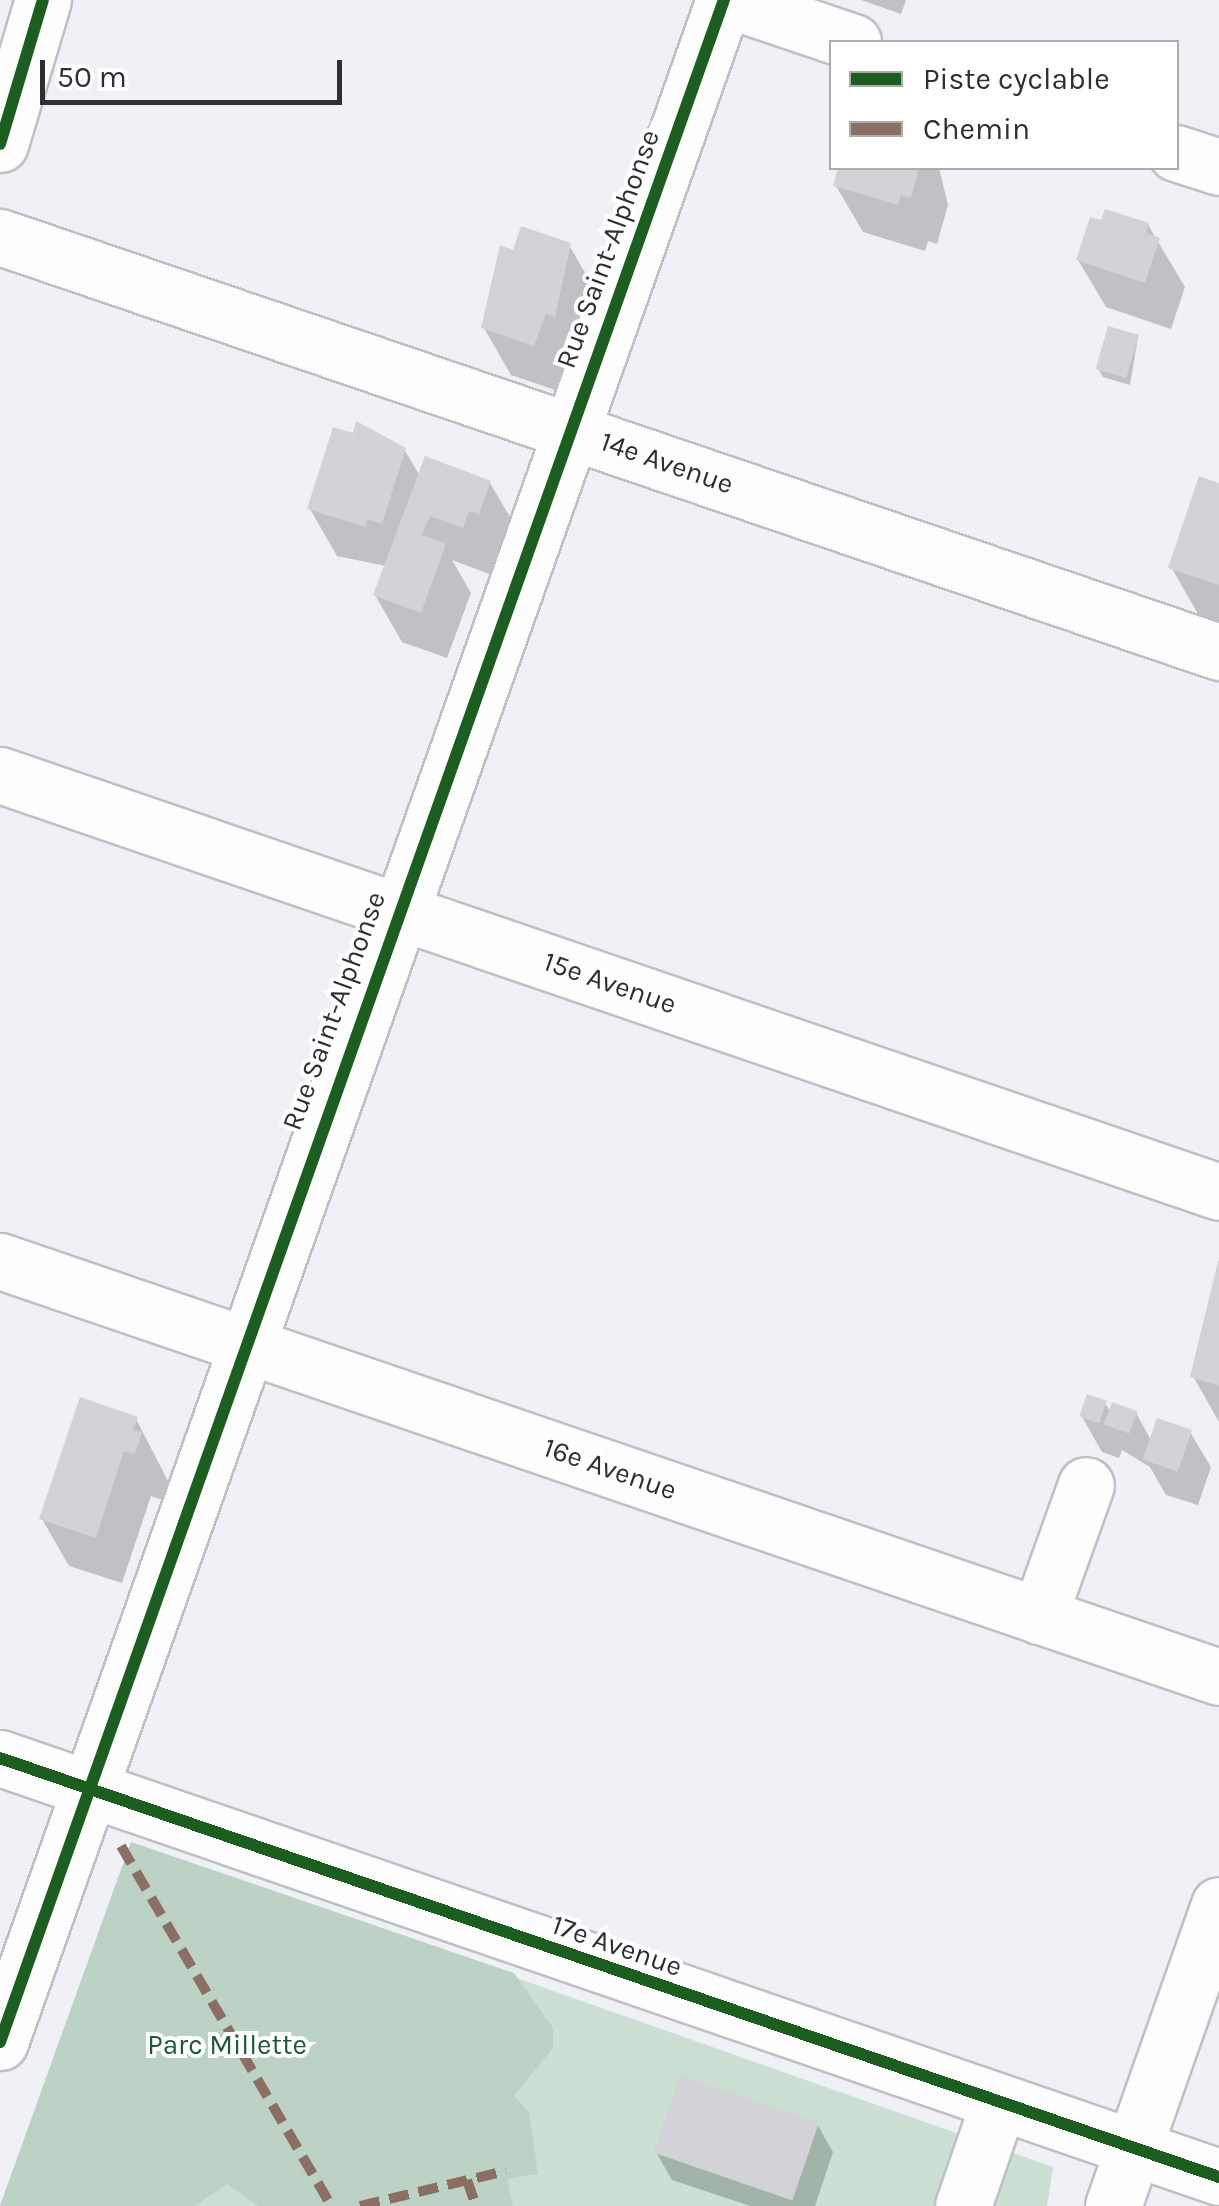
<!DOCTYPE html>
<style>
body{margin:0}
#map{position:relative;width:1219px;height:2206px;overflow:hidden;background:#f0f1f7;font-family:Karla,sans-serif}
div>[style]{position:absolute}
.green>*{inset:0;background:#cbe0d3}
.forest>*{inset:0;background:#bcd2c5}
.shadow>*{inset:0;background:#0003}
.building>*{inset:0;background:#d3d2d6;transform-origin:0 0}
.roads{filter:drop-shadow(2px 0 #bec0c4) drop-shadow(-2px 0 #bec0c4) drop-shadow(0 2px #bec0c4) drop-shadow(0 -2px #bec0c4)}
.minor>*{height:55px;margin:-27.5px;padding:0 27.5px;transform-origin:27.5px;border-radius:27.5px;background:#fdfdfe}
.quiet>*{height:10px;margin-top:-5px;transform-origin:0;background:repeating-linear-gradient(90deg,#8d6e63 0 20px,transparent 0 30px)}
.cycleway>*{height:12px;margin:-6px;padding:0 6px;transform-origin:6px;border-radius:6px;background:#1b5e20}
span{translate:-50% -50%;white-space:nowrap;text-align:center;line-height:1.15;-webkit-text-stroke:8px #fff;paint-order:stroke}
.street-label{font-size:28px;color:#2e2f33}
.park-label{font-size:28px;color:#1d5a34}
.legend{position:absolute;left:829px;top:40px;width:350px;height:130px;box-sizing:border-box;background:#fff;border:2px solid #abacad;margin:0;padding:12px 18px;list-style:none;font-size:30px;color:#2e2f33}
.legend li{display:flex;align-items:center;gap:20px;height:50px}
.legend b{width:50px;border:2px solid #abacad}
.scale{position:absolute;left:40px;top:60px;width:302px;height:45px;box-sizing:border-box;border:5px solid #2e2f33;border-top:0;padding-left:12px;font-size:30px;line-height:35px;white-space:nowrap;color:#2e2f33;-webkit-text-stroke:8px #fff;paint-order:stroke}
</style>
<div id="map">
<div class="green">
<i style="clip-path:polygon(131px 1842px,1053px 2167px,1047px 2206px,0 2206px)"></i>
</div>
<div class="forest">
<i style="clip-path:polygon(131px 1842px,514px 1973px,553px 2028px,553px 2048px,514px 2096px,529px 2112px,538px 2174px,507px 2179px,513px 2206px,258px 2206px,227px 2184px,195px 2206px,0 2206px)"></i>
</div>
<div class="shadow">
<i style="clip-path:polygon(861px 0,906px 0,901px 14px)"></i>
<i style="clip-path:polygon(841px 168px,939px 168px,948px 205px,937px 244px,928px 241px,925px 251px,863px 232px,836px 186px)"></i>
<i style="clip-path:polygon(1148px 225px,1185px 287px,1171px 329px,1106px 307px,1078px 260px)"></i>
<i style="clip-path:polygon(569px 245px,596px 292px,561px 392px,511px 375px,484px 328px)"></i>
<i style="clip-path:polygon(1138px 337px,1130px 385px,1103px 377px,1098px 369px)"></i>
<i style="clip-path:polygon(404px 449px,420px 476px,490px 483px,517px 529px,489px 574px,452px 560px,471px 593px,447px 658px,402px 642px,375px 595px,386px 566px,337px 556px,310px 509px)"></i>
<i style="clip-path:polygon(1219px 485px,1219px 621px,1198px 614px,1171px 567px)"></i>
<i style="clip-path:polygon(1219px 1269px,1219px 1422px,1193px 1376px)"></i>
<i style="clip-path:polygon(1105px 1403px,1111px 1413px,1136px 1413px,1152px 1442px,1190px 1432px,1211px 1467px,1198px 1505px,1166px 1495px,1150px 1467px,1122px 1450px,1119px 1458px,1102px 1452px,1082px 1417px)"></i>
<i style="clip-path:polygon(136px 1419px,168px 1481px,162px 1500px,151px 1496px,122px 1583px,69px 1566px,42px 1519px)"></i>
<i style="clip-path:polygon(817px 2124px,833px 2152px,815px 2206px,750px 2206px,672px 2180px,656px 2152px)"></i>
</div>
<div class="building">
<i style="clip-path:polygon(838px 168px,919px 168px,911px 198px,901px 195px,898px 205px,833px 186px)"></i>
<i style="clip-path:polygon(1105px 209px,1149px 223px,1146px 233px,1160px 238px,1145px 283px,1076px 260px,1090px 217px,1101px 220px)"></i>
<i style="clip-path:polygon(521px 226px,571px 243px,555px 317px,546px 314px,534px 346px,481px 328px,500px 245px,513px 250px)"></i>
<i style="left:1108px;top:326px;width:32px;height:45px;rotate:16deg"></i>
<i style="clip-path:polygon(356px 421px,406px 448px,382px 524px,368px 519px,365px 527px,307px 509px,333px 427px,353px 433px)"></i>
<i style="clip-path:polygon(425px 456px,491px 481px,479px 514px,469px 511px,463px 528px,430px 516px,422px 535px,446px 544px,421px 613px,373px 595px)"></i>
<i style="clip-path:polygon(1199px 476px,1219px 483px,1219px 585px,1168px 568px)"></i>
<i style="clip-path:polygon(1218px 1261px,1219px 1261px,1219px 1386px,1190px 1377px)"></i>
<i style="left:1087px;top:1394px;width:21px;height:24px;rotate:19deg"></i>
<i style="clip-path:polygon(80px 1397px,138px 1417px,133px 1430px,142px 1432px,135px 1454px,124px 1451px,96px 1538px,39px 1519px)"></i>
<i style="left:1112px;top:1402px;width:27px;height:24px;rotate:20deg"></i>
<i style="left:1157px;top:1418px;width:37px;height:44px;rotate:19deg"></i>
<i style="left:680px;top:2075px;width:147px;height:82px;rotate:19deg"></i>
</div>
<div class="roads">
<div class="minor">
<i style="left:729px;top:0;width:131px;rotate:18.7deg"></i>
<i style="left:0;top:144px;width:150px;rotate:-73.4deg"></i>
<i style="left:1176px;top:153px;width:45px;rotate:18deg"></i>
<i style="left:0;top:237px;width:1288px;rotate:18.8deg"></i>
<i style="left:0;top:775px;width:1288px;rotate:18.88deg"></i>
<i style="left:0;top:1261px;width:1288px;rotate:18.84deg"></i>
<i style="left:1039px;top:1616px;width:139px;rotate:-70.3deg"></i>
<i style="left:0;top:1758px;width:1289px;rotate:18.97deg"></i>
<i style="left:0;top:2042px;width:2167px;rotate:-70.48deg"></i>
<i style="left:963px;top:2206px;width:110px;rotate:-70.9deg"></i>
<i style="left:1113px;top:2206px;width:319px;rotate:-70.6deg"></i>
</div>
</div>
<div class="quiet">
<i style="left:121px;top:1846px;width:417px;rotate:59.7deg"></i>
<i style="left:467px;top:2180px;width:28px;rotate:71deg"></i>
<i style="left:360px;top:2206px;width:150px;rotate:-13.5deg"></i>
</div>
<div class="cycleway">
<i style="left:0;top:144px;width:150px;rotate:-73.4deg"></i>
<i style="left:0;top:1758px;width:1289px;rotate:18.97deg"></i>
<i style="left:0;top:2042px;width:2167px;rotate:-70.48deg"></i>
</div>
<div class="street-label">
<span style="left:608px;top:249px;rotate:-70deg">Rue Saint-Alphonse</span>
<span style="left:667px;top:463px;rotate:19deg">14e Avenue</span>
<span style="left:610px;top:983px;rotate:19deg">15e Avenue</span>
<span style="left:334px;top:1011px;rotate:-70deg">Rue Saint-Alphonse</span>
<span style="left:610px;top:1469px;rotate:19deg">16e Avenue</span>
<span style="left:617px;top:1946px;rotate:19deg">17e Avenue</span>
</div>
<div class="park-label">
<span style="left:227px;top:2045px">Parc Millette</span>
</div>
<ul class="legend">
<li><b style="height:12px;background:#1b5e20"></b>Piste cyclable</li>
<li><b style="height:12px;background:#8d6e63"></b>Chemin</li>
</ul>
<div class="scale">50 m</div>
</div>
